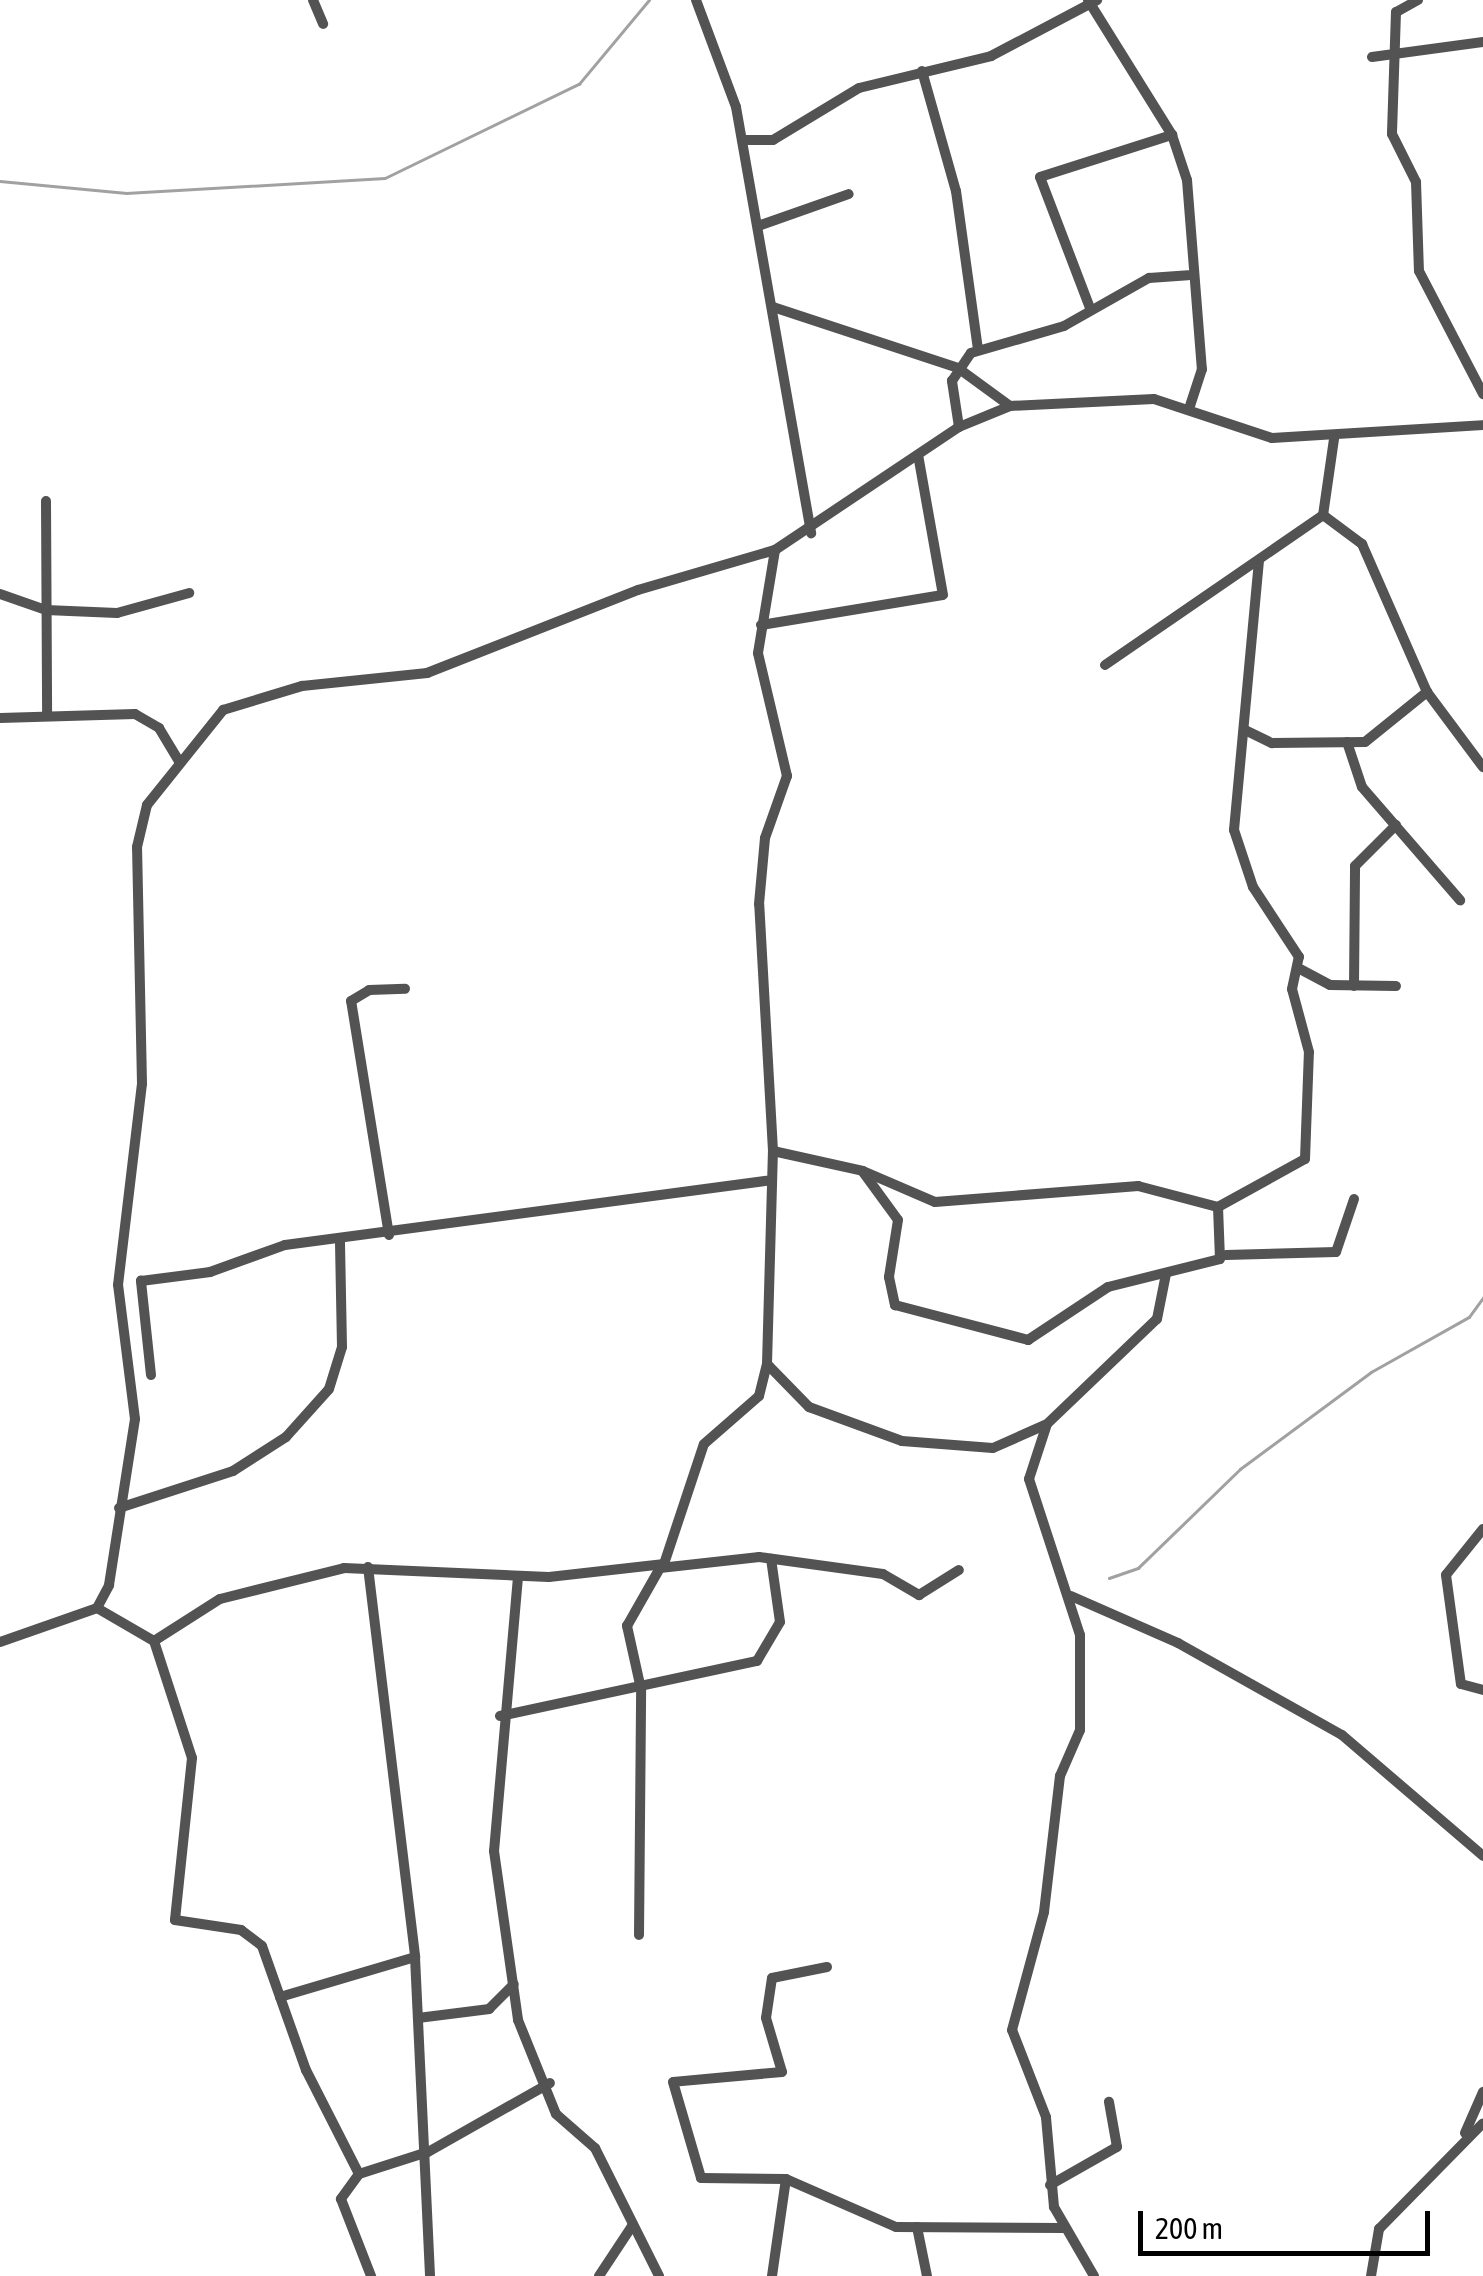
<!DOCTYPE html>
<style>
body{margin:0}
#map{position:relative;width:1483px;height:2276px;overflow:hidden;background:#fff;font-family:"Asap Condensed",sans-serif}
div>[style]{position:absolute}
.stream>*{height:2.5px;margin:-1.25px;padding:0 1.25px;transform-origin:1.25px;border-radius:1.25px;background:#a1a1a1}
.street>*{height:10px;margin:-5px;padding:0 5px;transform-origin:5px;border-radius:5px;background:#535353}
span{translate:-50% -50%;white-space:nowrap;text-align:center;line-height:1.15;-webkit-text-stroke:10px #fff;paint-order:stroke}
.scale{position:absolute;left:1138px;top:2211px;width:292px;height:45px;box-sizing:border-box;border:5px solid #000;border-top:0;padding-left:12px;font-size:30px;line-height:35px;white-space:nowrap;color:#000;-webkit-text-stroke:8px #fff;paint-order:stroke}
</style>
<div id="map">
<div class="stream">
<i style="left:0;top:181px;width:127px;rotate:5.4deg"></i>
<i style="left:126px;top:193px;width:259px;rotate:-3.3deg"></i>
<i style="left:385px;top:178px;width:216px;rotate:-25.9deg"></i>
<i style="left:579px;top:84px;width:109px;rotate:-50.2deg"></i>
<i style="left:1109px;top:1578px;width:31px;rotate:-19deg"></i>
<i style="left:1138px;top:1568px;width:142px;rotate:-44.1deg"></i>
<i style="left:1240px;top:1469px;width:163px;rotate:-36.5deg"></i>
<i style="left:1371px;top:1372px;width:112px;rotate:-29.3deg"></i>
<i style="left:1469px;top:1317px;width:24px;rotate:-54deg"></i>
</div>
<div class="street">
<i style="left:313px;top:0;width:26px;rotate:67deg"></i>
<i style="left:696px;top:0;width:114px;rotate:69.5deg"></i>
<i style="left:736px;top:107px;width:433px;rotate:80deg"></i>
<i style="left:1088px;top:0;width:159px;rotate:58.1deg"></i>
<i style="left:1172px;top:135px;width:47px;rotate:71.6deg"></i>
<i style="left:1187px;top:180px;width:190px;rotate:85.5deg"></i>
<i style="left:1202px;top:369px;width:38px;rotate:108deg"></i>
<i style="left:1418px;top:0;width:25px;rotate:151deg"></i>
<i style="left:1396px;top:12px;width:122px;rotate:91.9deg"></i>
<i style="left:1392px;top:134px;width:54px;rotate:63.4deg"></i>
<i style="left:1416px;top:182px;width:89px;rotate:88.1deg"></i>
<i style="left:1419px;top:271px;width:139px;rotate:62.5deg"></i>
<i style="left:1372px;top:57px;width:112px;rotate:-7.7deg"></i>
<i style="left:922px;top:71px;width:125px;rotate:74.2deg"></i>
<i style="left:956px;top:191px;width:160px;rotate:82.1deg"></i>
<i style="left:742px;top:140px;width:31px"></i>
<i style="left:773px;top:140px;width:100px;rotate:-31.2deg"></i>
<i style="left:859px;top:88px;width:136px;rotate:-13.6deg"></i>
<i style="left:991px;top:56px;width:120px;rotate:-27.8deg"></i>
<i style="left:758px;top:226px;width:96px;rotate:-19.4deg"></i>
<i style="left:773px;top:307px;width:195px;rotate:18.2deg"></i>
<i style="left:958px;top:368px;width:64px;rotate:36.2deg"></i>
<i style="left:1090px;top:308px;width:140px;rotate:-110.9deg"></i>
<i style="left:1040px;top:177px;width:139px;rotate:-17.7deg"></i>
<i style="left:959px;top:427px;width:47px;rotate:-98.7deg"></i>
<i style="left:952px;top:381px;width:34px;rotate:-56deg"></i>
<i style="left:971px;top:353px;width:97px;rotate:-16.2deg"></i>
<i style="left:1064px;top:326px;width:98px;rotate:-29.5deg"></i>
<i style="left:1149px;top:278px;width:39px;rotate:-4deg"></i>
<i style="left:1334px;top:439px;width:77px;rotate:98.2deg"></i>
<i style="left:1323px;top:515px;width:49px;rotate:36.6deg"></i>
<i style="left:1362px;top:544px;width:162px;rotate:66.3deg"></i>
<i style="left:1427px;top:692px;width:94px;rotate:53.3deg"></i>
<i style="left:46px;top:501px;width:214px;rotate:89.7deg"></i>
<i style="left:0;top:594px;width:49px;rotate:19.2deg"></i>
<i style="left:46px;top:610px;width:71px;rotate:2.4deg"></i>
<i style="left:117px;top:613px;width:75px;rotate:-15.5deg"></i>
<i style="left:761px;top:625px;width:184px;rotate:-9.4deg"></i>
<i style="left:943px;top:595px;width:142px;rotate:-100.1deg"></i>
<i style="left:1105px;top:665px;width:265px;rotate:-34.5deg"></i>
<i style="left:0;top:718px;width:135px;rotate:-1.7deg"></i>
<i style="left:135px;top:714px;width:28px;rotate:30deg"></i>
<i style="left:159px;top:728px;width:39px;rotate:59deg"></i>
<i style="left:1245px;top:730px;width:30px;rotate:26deg"></i>
<i style="left:1272px;top:743px;width:93px;rotate:-0.6deg"></i>
<i style="left:1365px;top:742px;width:80px;rotate:-38.9deg"></i>
<i style="left:1347px;top:742px;width:47px;rotate:71.6deg"></i>
<i style="left:1362px;top:787px;width:150px;rotate:49.1deg"></i>
<i style="left:1300px;top:969px;width:34px;rotate:28deg"></i>
<i style="left:1330px;top:985px;width:66px;rotate:0.9deg"></i>
<i style="left:1354px;top:986px;width:120px;rotate:-89.5deg"></i>
<i style="left:1355px;top:866px;width:58px;rotate:-45deg"></i>
<i style="left:773px;top:1151px;width:92px;rotate:12.5deg"></i>
<i style="left:863px;top:1171px;width:78px;rotate:23.3deg"></i>
<i style="left:935px;top:1202px;width:204px;rotate:-4.5deg"></i>
<i style="left:1138px;top:1186px;width:83px;rotate:14.7deg"></i>
<i style="left:1218px;top:1207px;width:99px;rotate:-28.9deg"></i>
<i style="left:1305px;top:1159px;width:107px;rotate:-87.9deg"></i>
<i style="left:1309px;top:1052px;width:65px;rotate:-105.1deg"></i>
<i style="left:1292px;top:989px;width:33px;rotate:-78deg"></i>
<i style="left:1299px;top:957px;width:84px;rotate:-123.3deg"></i>
<i style="left:1253px;top:887px;width:60px;rotate:-108.4deg"></i>
<i style="left:1234px;top:830px;width:270px;rotate:-84.7deg"></i>
<i style="left:863px;top:1172px;width:59px;rotate:53.9deg"></i>
<i style="left:898px;top:1220px;width:58px;rotate:99deg"></i>
<i style="left:889px;top:1277px;width:29px;rotate:78deg"></i>
<i style="left:895px;top:1305px;width:138px;rotate:14.7deg"></i>
<i style="left:1028px;top:1340px;width:96px;rotate:-33.5deg"></i>
<i style="left:1108px;top:1287px;width:115px;rotate:-14deg"></i>
<i style="left:1220px;top:1259px;width:52px;rotate:-92.2deg"></i>
<i style="left:389px;top:1235px;width:237px;rotate:-99.2deg"></i>
<i style="left:351px;top:1001px;width:21px;rotate:-31deg"></i>
<i style="left:369px;top:990px;width:36px;rotate:-2deg"></i>
<i style="left:1226px;top:1255px;width:110px;rotate:-1.6deg"></i>
<i style="left:1336px;top:1252px;width:56px;rotate:-71.2deg"></i>
<i style="left:768px;top:1365px;width:59px;rotate:45.7deg"></i>
<i style="left:809px;top:1407px;width:99px;rotate:20.1deg"></i>
<i style="left:902px;top:1441px;width:91px;rotate:4.4deg"></i>
<i style="left:993px;top:1448px;width:57px;rotate:-23.9deg"></i>
<i style="left:151px;top:1375px;width:95px;rotate:-96.1deg"></i>
<i style="left:141px;top:1281px;width:70px;rotate:-7.4deg"></i>
<i style="left:210px;top:1272px;width:80px;rotate:-19.8deg"></i>
<i style="left:285px;top:1245px;width:486px;rotate:-7.6deg"></i>
<i style="left:119px;top:1508px;width:120px;rotate:-18deg"></i>
<i style="left:233px;top:1471px;width:63px;rotate:-32.7deg"></i>
<i style="left:286px;top:1437px;width:64px;rotate:-48.1deg"></i>
<i style="left:329px;top:1389px;width:44px;rotate:-72.8deg"></i>
<i style="left:342px;top:1347px;width:107px;rotate:-91.1deg"></i>
<i style="left:1483px;top:1529px;width:59px;rotate:128.8deg"></i>
<i style="left:1446px;top:1575px;width:110px;rotate:82.2deg"></i>
<i style="left:1461px;top:1684px;width:23px;rotate:15deg"></i>
<i style="left:368px;top:1567px;width:393px;rotate:83.1deg"></i>
<i style="left:415px;top:1957px;width:319px;rotate:87.3deg"></i>
<i style="left:518px;top:1577px;width:275px;rotate:95deg"></i>
<i style="left:494px;top:1851px;width:171px;rotate:81.9deg"></i>
<i style="left:518px;top:2020px;width:101px;rotate:68deg"></i>
<i style="left:556px;top:2114px;width:52px;rotate:41.1deg"></i>
<i style="left:595px;top:2148px;width:143px;rotate:63.4deg"></i>
<i style="left:1071px;top:1596px;width:117px;rotate:23.7deg"></i>
<i style="left:1178px;top:1643px;width:188px;rotate:29.3deg"></i>
<i style="left:1342px;top:1735px;width:186px;rotate:40.6deg"></i>
<i style="left:97px;top:1608px;width:66px;rotate:30.1deg"></i>
<i style="left:154px;top:1641px;width:78px;rotate:-32.5deg"></i>
<i style="left:220px;top:1599px;width:128px;rotate:-14deg"></i>
<i style="left:344px;top:1568px;width:205px;rotate:2.5deg"></i>
<i style="left:549px;top:1577px;width:116px;rotate:-6.4deg"></i>
<i style="left:664px;top:1564px;width:126px;rotate:-71.6deg"></i>
<i style="left:704px;top:1444px;width:73px;rotate:-41.1deg"></i>
<i style="left:759px;top:1396px;width:33px;rotate:-76deg"></i>
<i style="left:767px;top:1364px;width:213px;rotate:-88.4deg"></i>
<i style="left:773px;top:1151px;width:247px;rotate:-93.2deg"></i>
<i style="left:759px;top:904px;width:66px;rotate:-84.8deg"></i>
<i style="left:765px;top:838px;width:66px;rotate:-70.5deg"></i>
<i style="left:787px;top:776px;width:126px;rotate:-103.3deg"></i>
<i style="left:758px;top:653px;width:104px;rotate:-80.6deg"></i>
<i style="left:154px;top:1641px;width:123px;rotate:72deg"></i>
<i style="left:192px;top:1758px;width:163px;rotate:96deg"></i>
<i style="left:175px;top:1920px;width:67px;rotate:8.6deg"></i>
<i style="left:241px;top:1930px;width:26px;rotate:37deg"></i>
<i style="left:262px;top:1946px;width:132px;rotate:70.5deg"></i>
<i style="left:306px;top:2070px;width:117px;rotate:63deg"></i>
<i style="left:359px;top:2174px;width:72px;rotate:-17.7deg"></i>
<i style="left:428px;top:2152px;width:140px;rotate:-29.5deg"></i>
<i style="left:0;top:1642px;width:103px;rotate:-19.3deg"></i>
<i style="left:97px;top:1608px;width:26px;rotate:-62deg"></i>
<i style="left:109px;top:1585px;width:168px;rotate:-81.1deg"></i>
<i style="left:135px;top:1419px;width:135px;rotate:-97.2deg"></i>
<i style="left:118px;top:1285px;width:202px;rotate:-83.2deg"></i>
<i style="left:142px;top:1084px;width:237px;rotate:-91.2deg"></i>
<i style="left:137px;top:847px;width:43px;rotate:-76.6deg"></i>
<i style="left:147px;top:805px;width:122px;rotate:-51.3deg"></i>
<i style="left:223px;top:710px;width:83px;rotate:-16.9deg"></i>
<i style="left:302px;top:686px;width:126px;rotate:-5.9deg"></i>
<i style="left:427px;top:673px;width:227px;rotate:-21.5deg"></i>
<i style="left:638px;top:590px;width:143px;rotate:-16.3deg"></i>
<i style="left:775px;top:550px;width:221px;rotate:-33.8deg"></i>
<i style="left:959px;top:427px;width:55px;rotate:-22.4deg"></i>
<i style="left:1010px;top:406px;width:144px;rotate:-2.8deg"></i>
<i style="left:1154px;top:399px;width:124px;rotate:18.3deg"></i>
<i style="left:1272px;top:438px;width:211px;rotate:-3.5deg"></i>
<i style="left:500px;top:1716px;width:263px;rotate:-12.1deg"></i>
<i style="left:757px;top:1661px;width:45px;rotate:-59.5deg"></i>
<i style="left:780px;top:1622px;width:64px;rotate:-98.1deg"></i>
<i style="left:639px;top:1935px;width:246px;rotate:-89.5deg"></i>
<i style="left:641px;top:1689px;width:65px;rotate:-102.5deg"></i>
<i style="left:627px;top:1626px;width:67px;rotate:-60.4deg"></i>
<i style="left:660px;top:1568px;width:100px;rotate:-6.3deg"></i>
<i style="left:759px;top:1557px;width:125px;rotate:7.8deg"></i>
<i style="left:883px;top:1574px;width:42px;rotate:30.3deg"></i>
<i style="left:919px;top:1595px;width:47px;rotate:-32deg"></i>
<i style="left:827px;top:1967px;width:56px;rotate:168.7deg"></i>
<i style="left:772px;top:1978px;width:40px;rotate:98.5deg"></i>
<i style="left:766px;top:2018px;width:56px;rotate:73.5deg"></i>
<i style="left:782px;top:2072px;width:109px;rotate:174.8deg"></i>
<i style="left:673px;top:2082px;width:100px;rotate:73.7deg"></i>
<i style="left:701px;top:2178px;width:85px;rotate:0.7deg"></i>
<i style="left:786px;top:2179px;width:120px;rotate:23.6deg"></i>
<i style="left:896px;top:2227px;width:168px;rotate:0.3deg"></i>
<i style="left:280px;top:1997px;width:141px;rotate:-16.5deg"></i>
<i style="left:418px;top:2018px;width:72px;rotate:-7.2deg"></i>
<i style="left:489px;top:2009px;width:35px;rotate:-45deg"></i>
<i style="left:1465px;top:2133px;width:45px;rotate:-66.3deg"></i>
<i style="left:359px;top:2174px;width:31px;rotate:126deg"></i>
<i style="left:341px;top:2199px;width:83px;rotate:68.7deg"></i>
<i style="left:1050px;top:2185px;width:77px;rotate:-29.6deg"></i>
<i style="left:1117px;top:2147px;width:46px;rotate:-100.1deg"></i>
<i style="left:917px;top:2227px;width:50px;rotate:78.5deg"></i>
<i style="left:599px;top:2276px;width:60px;rotate:-56.6deg"></i>
<i style="left:772px;top:2276px;width:98px;rotate:-81.8deg"></i>
<i style="left:1094px;top:2276px;width:80px;rotate:-120.1deg"></i>
<i style="left:1054px;top:2207px;width:90px;rotate:-95.1deg"></i>
<i style="left:1046px;top:2117px;width:93px;rotate:-111.3deg"></i>
<i style="left:1012px;top:2030px;width:122px;rotate:-74.8deg"></i>
<i style="left:1044px;top:1912px;width:137px;rotate:-83.3deg"></i>
<i style="left:1060px;top:1776px;width:50px;rotate:-66.5deg"></i>
<i style="left:1080px;top:1730px;width:95px;rotate:-90deg"></i>
<i style="left:1080px;top:1635px;width:164px;rotate:-108.1deg"></i>
<i style="left:1029px;top:1479px;width:58px;rotate:-71.9deg"></i>
<i style="left:1047px;top:1424px;width:152px;rotate:-43.7deg"></i>
<i style="left:1157px;top:1319px;width:46px;rotate:-78.7deg"></i>
<i style="left:1371px;top:2276px;width:48px;rotate:-80.3deg"></i>
<i style="left:1379px;top:2229px;width:148px;rotate:-45.5deg"></i>
</div>
<div class="scale">200 m</div>
</div>
